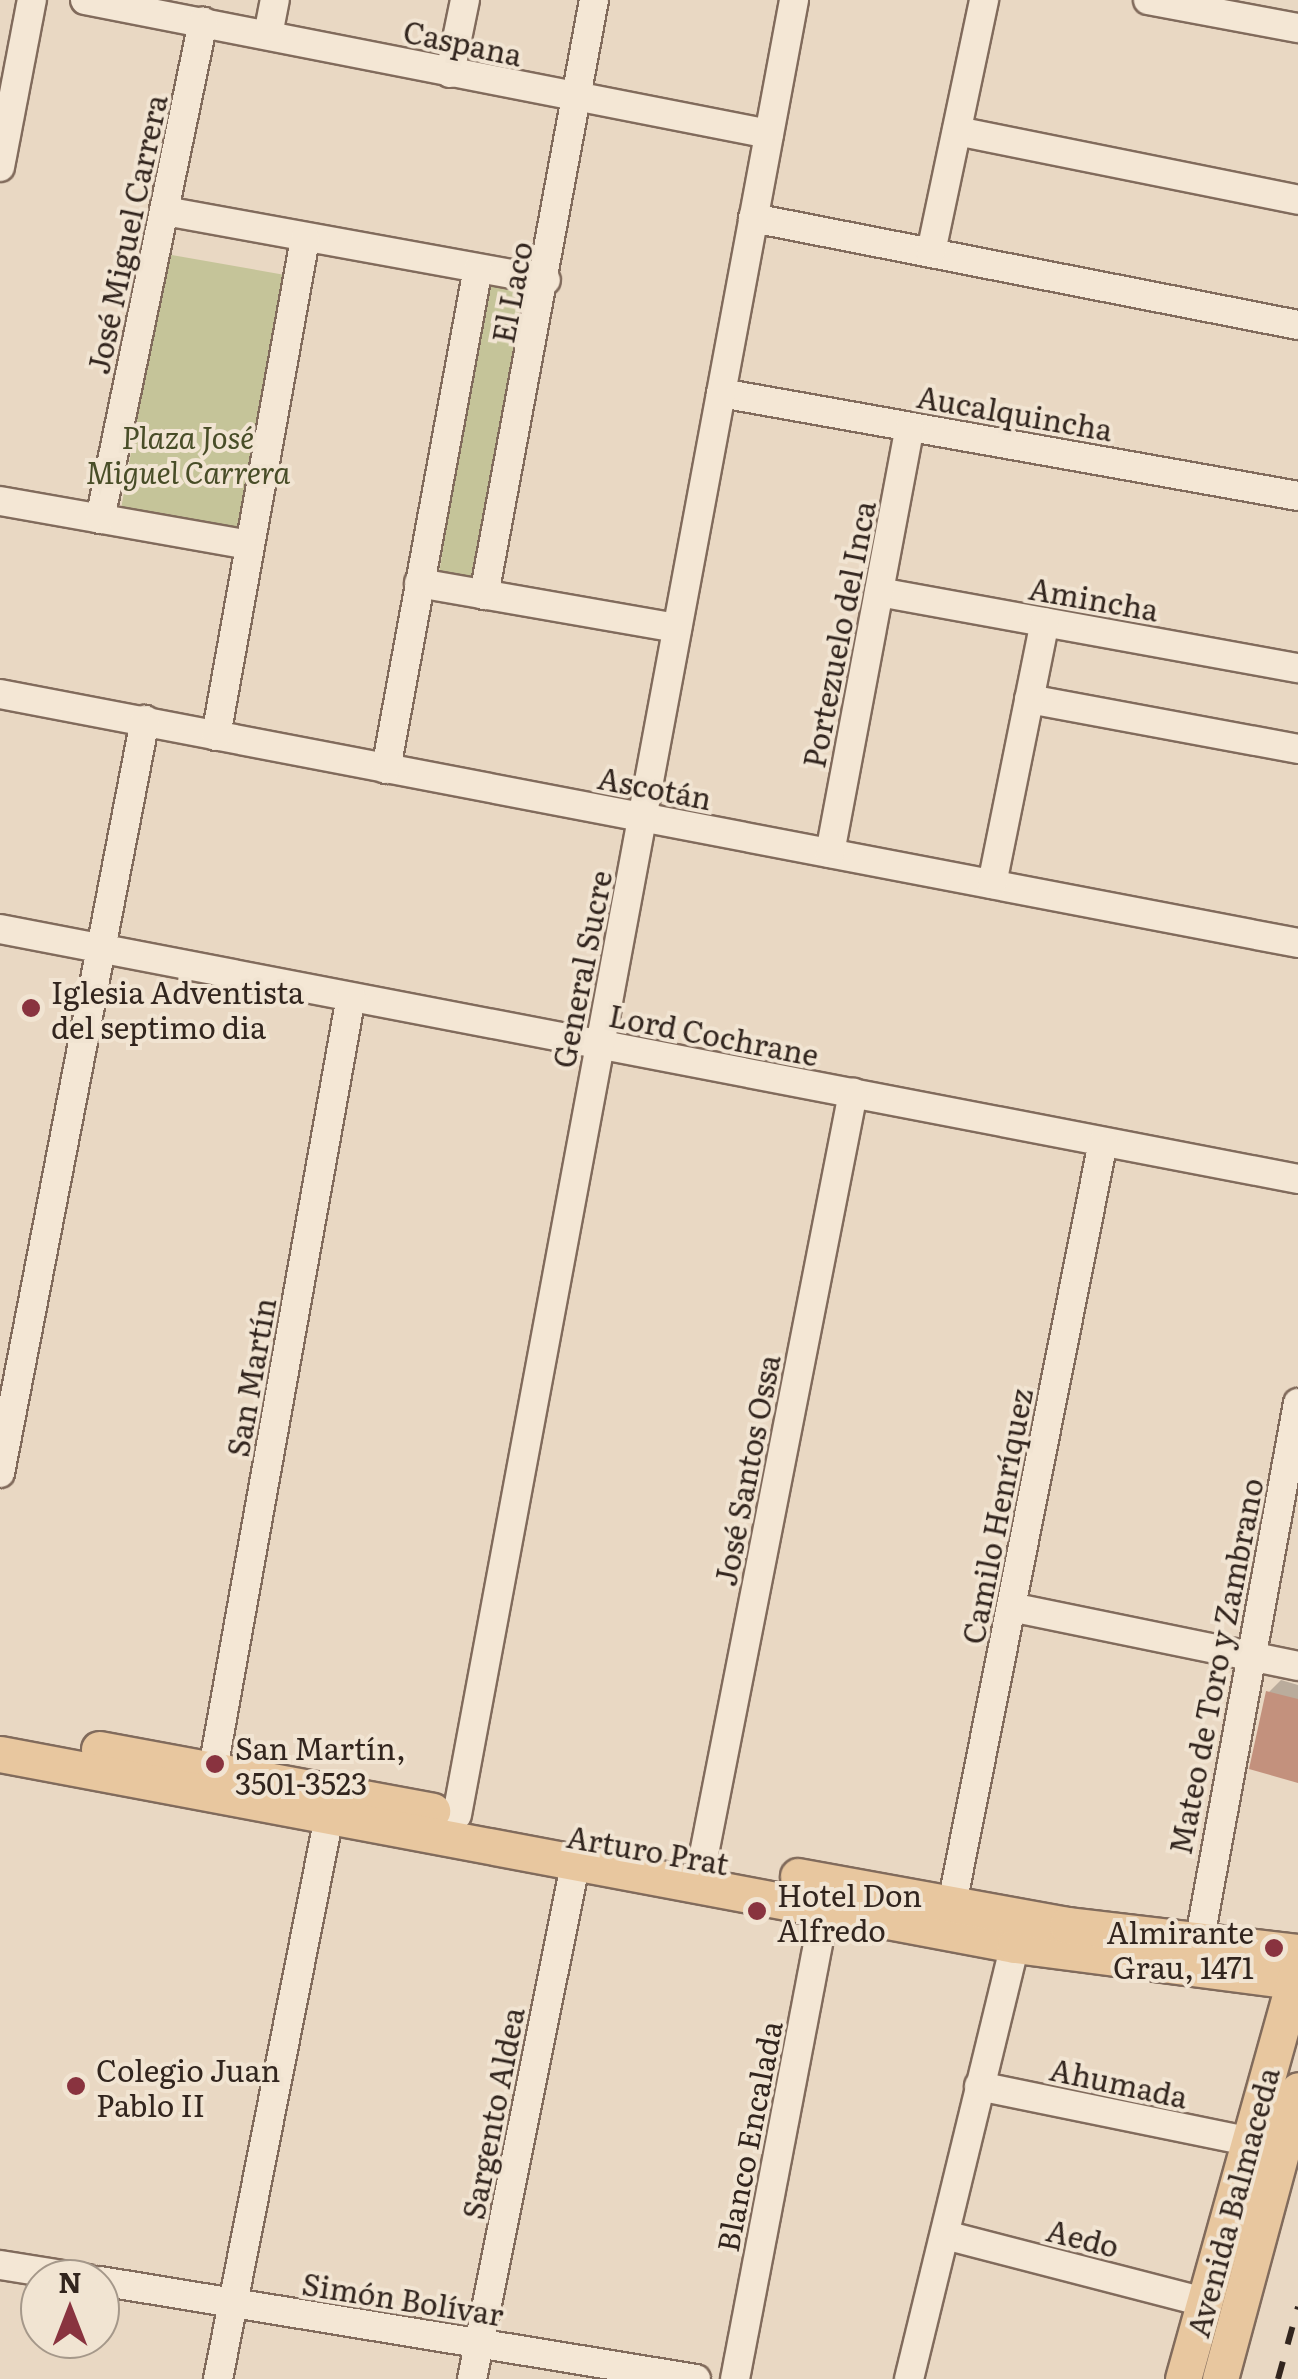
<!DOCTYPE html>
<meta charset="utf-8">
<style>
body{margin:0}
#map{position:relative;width:1298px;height:2379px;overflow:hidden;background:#e9d8c3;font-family:Literata,serif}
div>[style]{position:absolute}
.green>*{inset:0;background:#c5c499;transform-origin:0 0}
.shadow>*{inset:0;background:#0003}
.building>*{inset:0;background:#c3917d}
.roads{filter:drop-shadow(2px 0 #816b5c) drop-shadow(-2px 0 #816b5c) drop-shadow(0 2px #816b5c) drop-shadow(0 -2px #816b5c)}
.minor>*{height:28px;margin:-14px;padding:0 14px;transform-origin:14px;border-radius:14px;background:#f4e7d5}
.major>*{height:35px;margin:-17.5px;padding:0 17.5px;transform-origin:17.5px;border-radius:17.5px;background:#e8c79f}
.rail>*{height:6px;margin-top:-3px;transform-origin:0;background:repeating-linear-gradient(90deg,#32251e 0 18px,transparent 0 36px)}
.dots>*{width:28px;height:28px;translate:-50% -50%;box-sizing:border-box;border:5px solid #f1e4d2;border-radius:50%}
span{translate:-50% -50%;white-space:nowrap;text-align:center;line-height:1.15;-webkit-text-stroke:8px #f1e4d2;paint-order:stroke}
.street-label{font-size:30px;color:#32251e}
.park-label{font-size:30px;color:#484d27;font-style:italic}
.poi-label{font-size:30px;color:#32251e}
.left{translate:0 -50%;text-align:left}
.right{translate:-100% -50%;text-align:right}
.north{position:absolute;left:20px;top:2259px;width:100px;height:100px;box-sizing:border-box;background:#f1e4d2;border:2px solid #a5988a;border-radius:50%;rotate:0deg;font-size:28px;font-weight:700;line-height:40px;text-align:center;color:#32251e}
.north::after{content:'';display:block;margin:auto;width:35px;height:45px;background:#89333f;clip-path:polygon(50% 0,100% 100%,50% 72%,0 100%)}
</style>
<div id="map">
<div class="green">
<i style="left:166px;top:254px;width:128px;height:264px;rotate:10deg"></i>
<i style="left:486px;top:277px;width:45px;height:305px;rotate:9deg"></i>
</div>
<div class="shadow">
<i style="clip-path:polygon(1281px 1680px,1298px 1685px,1298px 1780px,1269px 1692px)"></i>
</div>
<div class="building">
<i style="clip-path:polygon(1266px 1691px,1298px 1699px,1298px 1783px,1249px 1769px)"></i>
</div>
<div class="roads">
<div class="minor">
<i style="left:85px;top:0;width:697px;rotate:11.08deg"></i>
<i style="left:1148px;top:0;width:153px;rotate:10.6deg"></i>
<i style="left:268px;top:35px;width:36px;rotate:-79deg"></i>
<i style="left:450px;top:73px;width:75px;rotate:-78.4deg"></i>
<i style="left:957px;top:131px;width:348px;rotate:11.4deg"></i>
<i style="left:0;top:167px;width:170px;rotate:-79.2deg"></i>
<i style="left:165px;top:211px;width:387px;rotate:10.3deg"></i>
<i style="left:753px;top:218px;width:555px;rotate:11.11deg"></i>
<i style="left:931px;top:252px;width:258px;rotate:-78.1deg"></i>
<i style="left:721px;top:393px;width:586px;rotate:10.12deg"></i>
<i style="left:0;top:501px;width:253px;rotate:10deg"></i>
<i style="left:100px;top:519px;width:508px;rotate:-78.29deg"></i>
<i style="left:419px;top:583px;width:262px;rotate:9.9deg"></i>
<i style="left:879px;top:592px;width:426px;rotate:10.3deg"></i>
<i style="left:484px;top:595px;width:605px;rotate:-79.53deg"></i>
<i style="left:0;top:694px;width:1322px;rotate:10.86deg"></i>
<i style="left:1029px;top:699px;width:274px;rotate:10.5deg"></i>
<i style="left:216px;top:736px;width:505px;rotate:-79.85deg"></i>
<i style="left:386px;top:769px;width:509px;rotate:-79.59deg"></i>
<i style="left:830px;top:853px;width:433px;rotate:-79.4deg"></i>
<i style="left:992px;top:884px;width:267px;rotate:-78.6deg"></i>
<i style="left:0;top:929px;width:1322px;rotate:10.9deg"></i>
<i style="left:0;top:1473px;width:767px;rotate:-79.1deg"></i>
<i style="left:1011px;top:1607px;width:293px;rotate:11.6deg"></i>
<i style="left:213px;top:1769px;width:784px;rotate:-79.87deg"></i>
<i style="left:457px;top:1815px;width:1846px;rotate:-79.48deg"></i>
<i style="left:703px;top:1859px;width:781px;rotate:-78.92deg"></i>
<i style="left:952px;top:1904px;width:777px;rotate:-78.79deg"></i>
<i style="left:1199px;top:1943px;width:549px;rotate:-79.61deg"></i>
<i style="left:979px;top:2086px;width:274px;rotate:11.6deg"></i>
<i style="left:945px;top:2235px;width:268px;rotate:14.5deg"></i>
<i style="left:0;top:2265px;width:88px;rotate:9.1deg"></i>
<i style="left:100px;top:2281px;width:604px;rotate:9.34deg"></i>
<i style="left:218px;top:2379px;width:573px;rotate:-78.83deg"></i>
<i style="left:472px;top:2379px;width:529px;rotate:-78.67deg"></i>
<i style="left:735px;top:2379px;width:482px;rotate:-79.2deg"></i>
<i style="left:909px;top:2379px;width:447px;rotate:-76.3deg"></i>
</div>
<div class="major">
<i style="left:99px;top:1749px;width:339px;rotate:10.5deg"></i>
<i style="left:0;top:1754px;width:1033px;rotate:10.66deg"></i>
<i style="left:1015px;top:1945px;width:285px;rotate:7.4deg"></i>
<i style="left:798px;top:1876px;width:273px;rotate:10.3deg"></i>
<i style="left:1067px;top:1925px;width:233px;rotate:6.7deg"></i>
<i style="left:1183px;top:2379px;width:428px;rotate:-74.4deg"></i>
<i style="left:1220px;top:2379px;width:299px;rotate:-74.9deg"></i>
</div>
</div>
<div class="rail">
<i style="left:1278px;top:2379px;width:75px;rotate:-74.5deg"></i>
</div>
<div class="dots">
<i style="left:31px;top:1008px;background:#89333f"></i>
<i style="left:215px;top:1764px;background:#89333f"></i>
<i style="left:757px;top:1911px;background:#89333f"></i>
<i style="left:1274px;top:1948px;background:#89333f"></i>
<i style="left:76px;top:2086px;background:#89333f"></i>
</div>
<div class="street-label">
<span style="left:463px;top:42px;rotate:12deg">Caspana</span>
<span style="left:126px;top:234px;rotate:-78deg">José Miguel Carrera</span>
<span style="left:511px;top:292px;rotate:-79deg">El Laco</span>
<span style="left:1015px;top:412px;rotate:10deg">Aucalquincha</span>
<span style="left:1094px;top:598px;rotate:10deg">Amincha</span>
<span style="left:838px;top:634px;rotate:-79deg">Portezuelo del Inca</span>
<span style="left:655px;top:787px;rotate:11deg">Ascotán</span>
<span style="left:581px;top:969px;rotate:-79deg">General Sucre</span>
<span style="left:714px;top:1034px;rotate:11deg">Lord Cochrane</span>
<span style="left:250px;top:1377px;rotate:-80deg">San Martín</span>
<span style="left:746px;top:1470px;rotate:-79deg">José Santos Ossa</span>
<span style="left:996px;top:1516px;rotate:-79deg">Camilo Henríquez</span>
<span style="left:1215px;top:1666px;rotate:-79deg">Mateo de Toro y Zambrano</span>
<span style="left:648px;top:1849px;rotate:10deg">Arturo Prat</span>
<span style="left:1119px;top:2082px;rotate:12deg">Ahumada</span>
<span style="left:492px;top:2113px;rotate:-79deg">Sargento Aldea</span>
<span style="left:748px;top:2136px;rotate:-79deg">Blanco Encalada</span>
<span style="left:1232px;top:2202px;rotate:-75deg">Avenida Balmaceda</span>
<span style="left:1083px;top:2237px;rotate:14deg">Aedo</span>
<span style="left:403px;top:2298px;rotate:9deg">Simón Bolívar</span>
</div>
<div class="park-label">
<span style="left:188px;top:453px">Plaza José<br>Miguel Carrera</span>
</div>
<div class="poi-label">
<span class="left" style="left:51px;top:1008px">Iglesia Adventista<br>del septimo dia</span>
<span class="left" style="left:235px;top:1764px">San Martín,<br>3501-3523</span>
<span class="left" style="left:777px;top:1911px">Hotel Don<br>Alfredo</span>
<span class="right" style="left:1254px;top:1948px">Almirante<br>Grau, 1471</span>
<span class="left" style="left:96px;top:2086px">Colegio Juan<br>Pablo II</span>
</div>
<div class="north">N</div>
</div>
